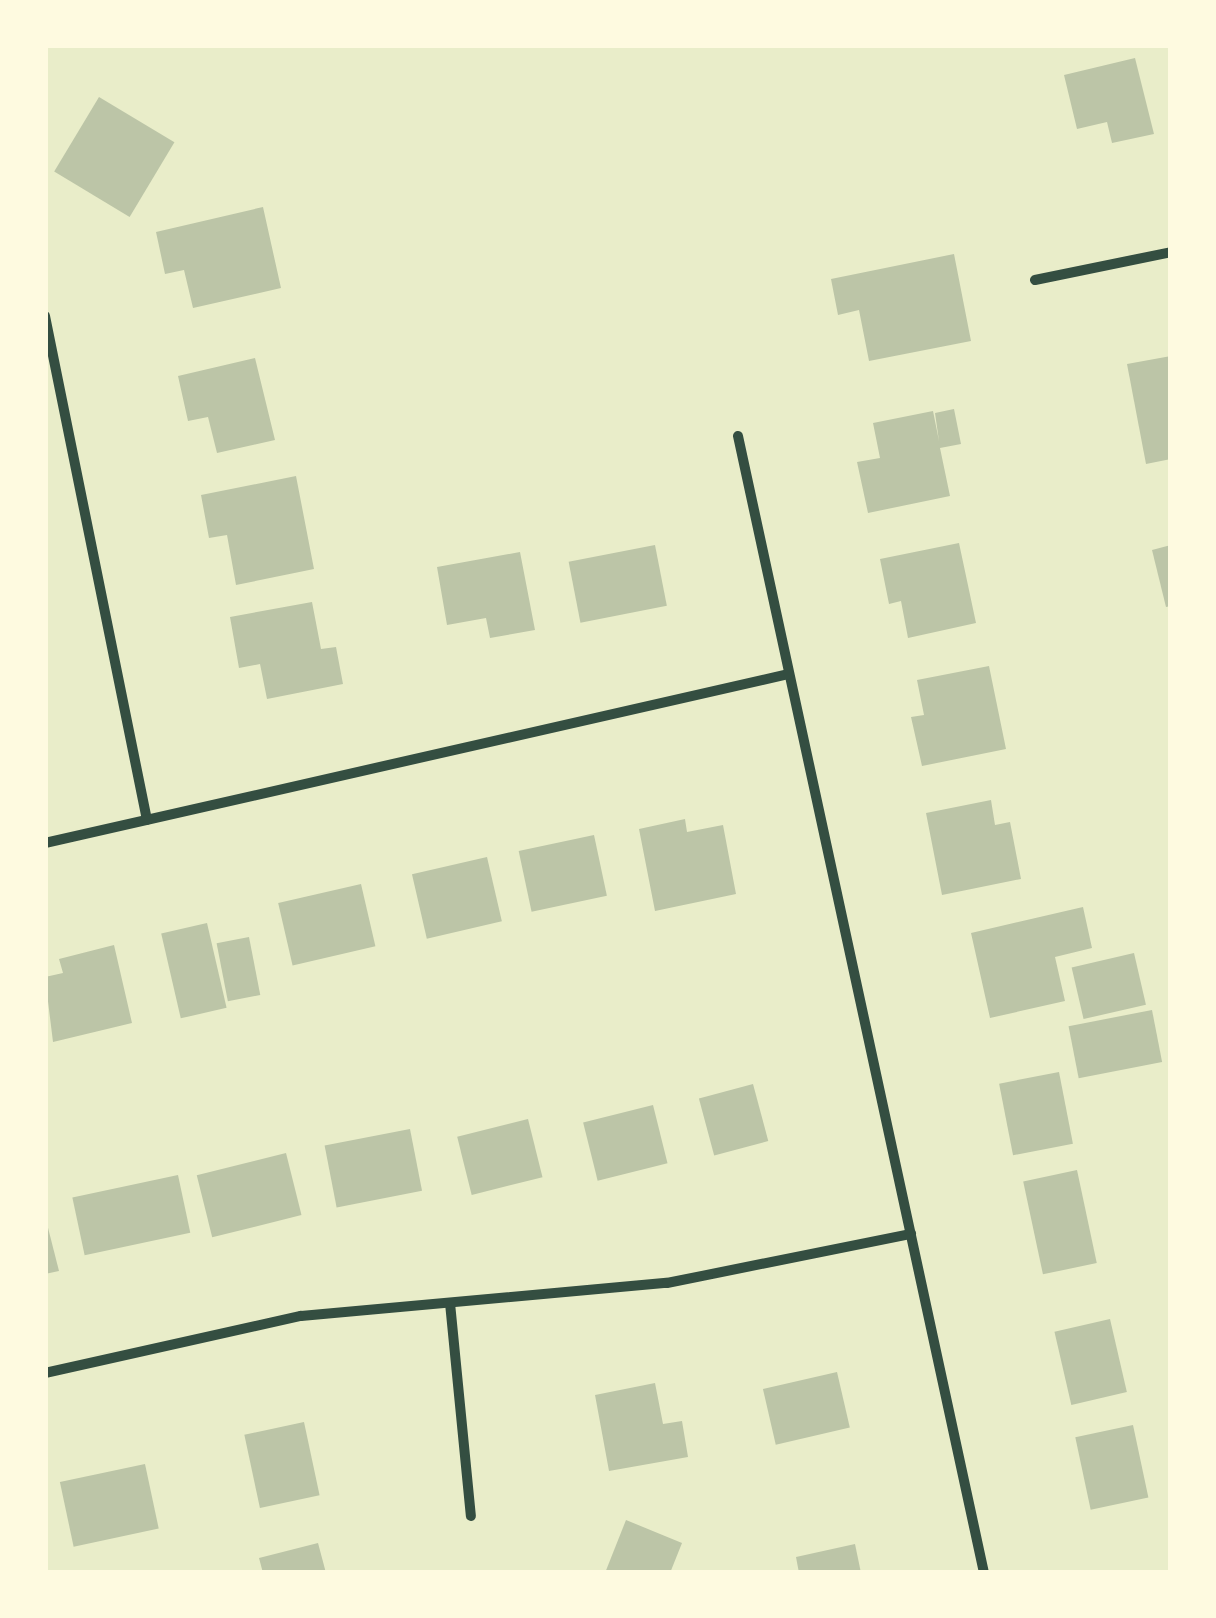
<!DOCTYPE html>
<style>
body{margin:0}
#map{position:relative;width:1216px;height:1618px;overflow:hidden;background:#e9edc9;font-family:Overpass,sans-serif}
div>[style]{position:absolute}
.building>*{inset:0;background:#bcc5a7;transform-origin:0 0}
.minor>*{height:10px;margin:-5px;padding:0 5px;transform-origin:5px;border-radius:5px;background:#344e41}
span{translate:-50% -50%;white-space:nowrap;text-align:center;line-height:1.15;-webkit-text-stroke:10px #fefae0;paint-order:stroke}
.frame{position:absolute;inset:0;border:48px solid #fefae0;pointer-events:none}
</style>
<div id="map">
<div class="building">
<i style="clip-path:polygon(1135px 58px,1154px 134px,1112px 143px,1107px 122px,1077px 129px,1064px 75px)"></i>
<i style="left:99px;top:97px;width:88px;height:87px;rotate:31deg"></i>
<i style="clip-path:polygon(263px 207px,281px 288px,193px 308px,184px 270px,165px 274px,156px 232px)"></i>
<i style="clip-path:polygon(954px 254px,971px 341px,869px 361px,859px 310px,838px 315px,831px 279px)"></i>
<i style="clip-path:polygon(1171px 356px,1171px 459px,1146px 464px,1127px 364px)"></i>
<i style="clip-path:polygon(255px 358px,275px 440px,217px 453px,208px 417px,188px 421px,178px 376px)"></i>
<i style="clip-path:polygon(954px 409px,961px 444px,940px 448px,950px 496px,868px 513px,857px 462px,880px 458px,873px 423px,933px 411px,939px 441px,935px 413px)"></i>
<i style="clip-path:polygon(296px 476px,314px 569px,236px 585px,227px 535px,209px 538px,201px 495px)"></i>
<i style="clip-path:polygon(959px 543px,976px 623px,908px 638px,901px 601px,889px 604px,880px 559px)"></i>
<i style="left:655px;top:545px;width:62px;height:88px;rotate:79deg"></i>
<i style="clip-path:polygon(1171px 545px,1171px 606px,1166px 607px,1152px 550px)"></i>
<i style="clip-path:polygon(520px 552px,535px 630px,490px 638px,486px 618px,447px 625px,437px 567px)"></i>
<i style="clip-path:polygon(312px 602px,321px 649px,336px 647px,343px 684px,267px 699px,260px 664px,239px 668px,230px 617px)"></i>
<i style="clip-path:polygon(989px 666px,1006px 749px,922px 766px,911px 717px,924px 715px,917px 680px)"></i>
<i style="clip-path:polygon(991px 800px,995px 825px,1010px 822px,1021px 879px,942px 895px,926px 813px)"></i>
<i style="clip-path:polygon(685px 819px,687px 832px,723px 825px,736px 894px,655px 911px,639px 829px)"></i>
<i style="left:594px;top:835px;width:62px;height:77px;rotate:78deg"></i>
<i style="left:487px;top:857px;width:66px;height:77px;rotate:77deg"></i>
<i style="left:361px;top:884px;width:64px;height:85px;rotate:77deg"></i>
<i style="clip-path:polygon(1083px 907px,1092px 948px,1055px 957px,1065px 1001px,990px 1018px,971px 933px)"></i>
<i style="left:207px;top:923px;width:87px;height:47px;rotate:77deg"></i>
<i style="left:249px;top:937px;width:59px;height:33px;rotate:79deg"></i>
<i style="clip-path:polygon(114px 945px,132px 1023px,53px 1042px,45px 977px,63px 973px,59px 959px)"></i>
<i style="left:1134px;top:953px;width:53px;height:64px;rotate:77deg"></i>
<i style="left:1152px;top:1010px;width:53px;height:85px;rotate:79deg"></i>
<i style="left:1059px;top:1072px;width:73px;height:61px;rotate:79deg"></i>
<i style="left:753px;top:1084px;width:59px;height:56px;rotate:75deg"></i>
<i style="left:653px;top:1105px;width:60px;height:72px;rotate:76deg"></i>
<i style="left:528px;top:1119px;width:60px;height:73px;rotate:76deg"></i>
<i style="left:410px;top:1129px;width:63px;height:87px;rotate:79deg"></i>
<i style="left:286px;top:1153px;width:64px;height:92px;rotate:76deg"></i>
<i style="left:1077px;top:1170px;width:95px;height:55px;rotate:78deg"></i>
<i style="left:178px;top:1175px;width:59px;height:108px;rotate:78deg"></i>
<i style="clip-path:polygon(45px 1216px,59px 1271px,45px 1274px)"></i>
<i style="left:1110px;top:1319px;width:75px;height:57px;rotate:77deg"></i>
<i style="left:837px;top:1372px;width:57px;height:76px;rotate:77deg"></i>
<i style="clip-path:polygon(655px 1383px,663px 1424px,682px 1421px,688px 1457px,609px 1471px,595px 1395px)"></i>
<i style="left:304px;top:1422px;width:75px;height:61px;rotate:78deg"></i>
<i style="left:1133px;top:1425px;width:74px;height:59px;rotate:78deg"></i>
<i style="left:145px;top:1464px;width:66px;height:87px;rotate:78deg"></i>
<i style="clip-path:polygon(626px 1520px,682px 1543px,670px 1573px,605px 1573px)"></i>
<i style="clip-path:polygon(318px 1543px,326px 1573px,263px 1573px,259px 1558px)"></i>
<i style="clip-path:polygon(855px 1544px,861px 1573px,799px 1573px,796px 1557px)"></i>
</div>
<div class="minor">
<i style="left:1035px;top:280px;width:139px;rotate:-11.6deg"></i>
<i style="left:45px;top:316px;width:514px;rotate:78.56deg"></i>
<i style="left:738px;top:436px;width:1163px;rotate:77.79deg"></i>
<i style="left:45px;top:843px;width:763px;rotate:-12.8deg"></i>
<i style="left:450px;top:1303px;width:214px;rotate:84.4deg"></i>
<i style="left:45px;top:1373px;width:262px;rotate:-12.6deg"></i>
<i style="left:301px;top:1316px;width:367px;rotate:-5.2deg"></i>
<i style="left:667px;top:1283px;width:249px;rotate:-11.4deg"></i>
</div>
<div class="frame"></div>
</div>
